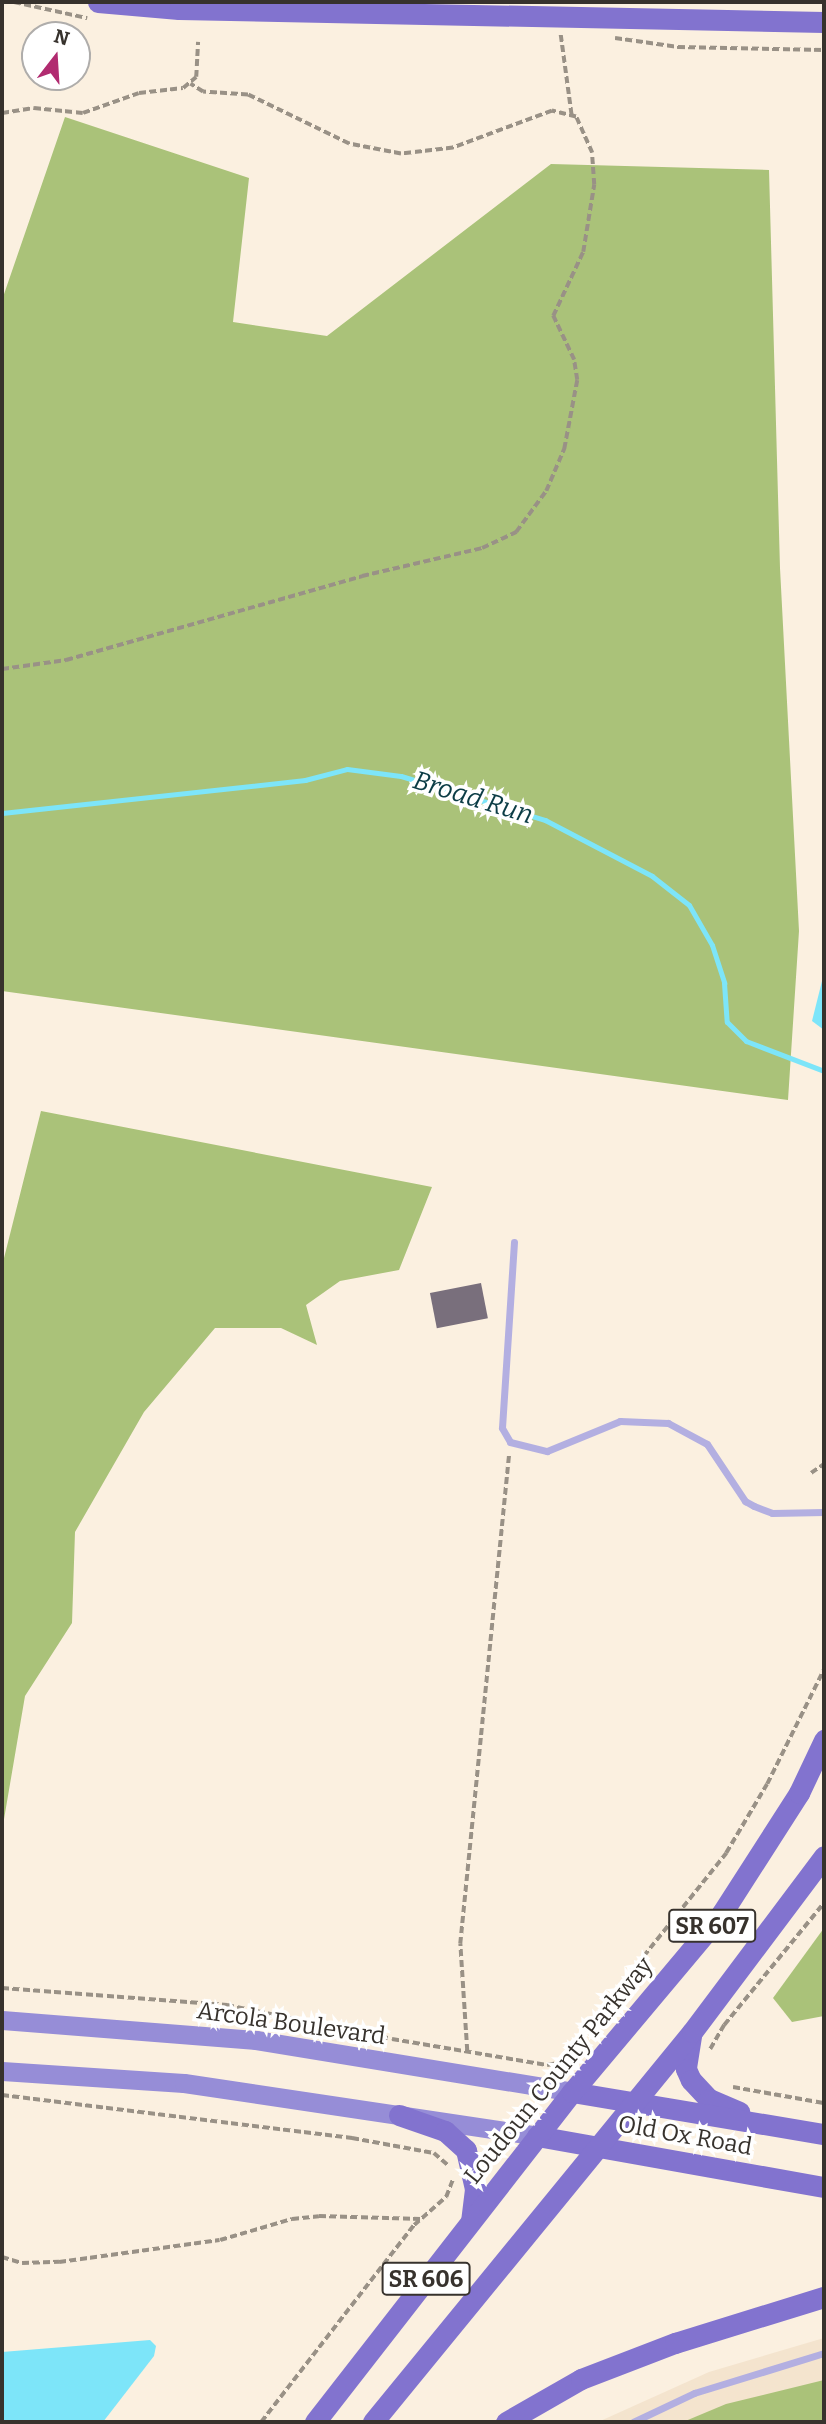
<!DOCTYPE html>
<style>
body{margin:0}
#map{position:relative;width:826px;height:2424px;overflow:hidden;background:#fbf0e0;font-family:Bitter,serif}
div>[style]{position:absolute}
.built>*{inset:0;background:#f4e4ce}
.forest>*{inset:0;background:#aac279}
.water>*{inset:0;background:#7de5f9}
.stream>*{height:5px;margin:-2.5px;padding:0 2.5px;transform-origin:2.5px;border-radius:2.5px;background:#7de5f9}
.building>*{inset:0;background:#796f7c;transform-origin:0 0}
.path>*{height:3.5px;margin-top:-1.75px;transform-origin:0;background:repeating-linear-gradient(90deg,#999186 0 7px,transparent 0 10.5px)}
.lane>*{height:7px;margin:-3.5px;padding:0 3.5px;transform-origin:3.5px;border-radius:3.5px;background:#b3afe1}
.secondary>*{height:19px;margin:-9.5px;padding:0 9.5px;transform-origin:9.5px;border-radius:9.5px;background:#968dd7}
.primary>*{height:21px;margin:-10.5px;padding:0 10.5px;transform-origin:10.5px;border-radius:10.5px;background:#8273cf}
span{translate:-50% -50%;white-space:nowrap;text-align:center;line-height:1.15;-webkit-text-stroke:7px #fff;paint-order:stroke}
.shield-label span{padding:2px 5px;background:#fff;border:2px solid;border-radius:5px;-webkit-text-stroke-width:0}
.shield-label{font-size:23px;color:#37322d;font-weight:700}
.street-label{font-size:24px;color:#37322d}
.water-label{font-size:26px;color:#0b3c45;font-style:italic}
.frame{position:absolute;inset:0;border:4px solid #37322d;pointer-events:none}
.north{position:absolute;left:21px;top:21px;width:70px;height:70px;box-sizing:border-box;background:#fff;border:2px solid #afadab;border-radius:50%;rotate:17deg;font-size:19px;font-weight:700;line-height:28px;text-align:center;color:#37322d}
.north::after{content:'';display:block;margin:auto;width:24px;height:32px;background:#b12b70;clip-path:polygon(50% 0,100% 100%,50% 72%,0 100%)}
</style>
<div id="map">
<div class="built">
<i style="clip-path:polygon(824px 2338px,824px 2422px,598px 2422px,709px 2372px)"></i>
</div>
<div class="forest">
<i style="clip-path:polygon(65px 117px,249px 178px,233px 322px,327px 336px,551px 164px,769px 170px,780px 568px,799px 931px,788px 1100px,2px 991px,2px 300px)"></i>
<i style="clip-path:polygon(41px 1111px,432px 1187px,399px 1270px,340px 1281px,306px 1305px,317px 1345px,281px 1328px,215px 1328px,144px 1412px,75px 1532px,72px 1623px,25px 1696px,2px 1831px,2px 1266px)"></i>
<i style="clip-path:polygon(824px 1928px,824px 2016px,792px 2022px,773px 1998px)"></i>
<i style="clip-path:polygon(824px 2380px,824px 2422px,683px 2422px,726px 2404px)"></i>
</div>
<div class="water">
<i style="clip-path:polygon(824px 973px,824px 1030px,812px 1021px)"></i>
<i style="clip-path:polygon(150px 2340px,156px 2346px,154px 2356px,103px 2422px,2px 2422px,2px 2352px)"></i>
</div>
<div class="stream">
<i style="left:2px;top:813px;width:305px;rotate:-6.2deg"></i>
<i style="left:305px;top:780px;width:43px;rotate:-14.7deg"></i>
<i style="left:347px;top:769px;width:54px;rotate:7.4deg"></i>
<i style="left:401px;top:776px;width:151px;rotate:17deg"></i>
<i style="left:545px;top:820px;width:121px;rotate:27.6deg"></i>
<i style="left:652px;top:876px;width:47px;rotate:38.1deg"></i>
<i style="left:689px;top:905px;width:46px;rotate:60.1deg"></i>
<i style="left:712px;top:945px;width:40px;rotate:72deg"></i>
<i style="left:724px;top:983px;width:39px;rotate:86deg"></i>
<i style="left:727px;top:1022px;width:27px;rotate:45deg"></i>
<i style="left:746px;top:1041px;width:84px;rotate:21deg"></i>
</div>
<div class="building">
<i style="left:481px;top:1283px;width:36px;height:52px;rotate:79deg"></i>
</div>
<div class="path">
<i style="left:14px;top:2px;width:75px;rotate:12.4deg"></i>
<i style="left:561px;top:35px;width:82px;rotate:82.3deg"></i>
<i style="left:615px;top:38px;width:64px;rotate:8.1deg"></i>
<i style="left:678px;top:47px;width:146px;rotate:1.2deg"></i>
<i style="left:2px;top:113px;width:32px;rotate:-9deg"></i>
<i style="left:34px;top:108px;width:49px;rotate:5.8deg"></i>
<i style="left:83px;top:113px;width:59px;rotate:-19.7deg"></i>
<i style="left:139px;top:93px;width:44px;rotate:-6.5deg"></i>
<i style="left:183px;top:88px;width:17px;rotate:-40deg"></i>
<i style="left:196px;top:77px;width:35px;rotate:-87deg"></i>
<i style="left:2px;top:669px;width:65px;rotate:-8deg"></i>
<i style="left:66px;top:660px;width:308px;rotate:-15.8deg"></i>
<i style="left:362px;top:576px;width:123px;rotate:-13.1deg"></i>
<i style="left:482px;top:548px;width:38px;rotate:-25deg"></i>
<i style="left:516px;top:532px;width:51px;rotate:-53.8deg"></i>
<i style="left:546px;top:491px;width:46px;rotate:-66.8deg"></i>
<i style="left:564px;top:449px;width:70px;rotate:-79.3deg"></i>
<i style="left:577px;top:380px;width:20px;rotate:-99deg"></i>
<i style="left:574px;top:360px;width:49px;rotate:-115.5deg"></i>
<i style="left:553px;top:316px;width:71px;rotate:-64.9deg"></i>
<i style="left:583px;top:252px;width:68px;rotate:-80.7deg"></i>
<i style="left:594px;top:185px;width:32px;rotate:-94deg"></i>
<i style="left:592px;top:153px;width:39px;rotate:-114deg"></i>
<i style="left:576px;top:117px;width:25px;rotate:-166deg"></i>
<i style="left:552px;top:111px;width:106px;rotate:159.5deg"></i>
<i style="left:453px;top:148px;width:52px;rotate:173.4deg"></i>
<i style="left:401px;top:154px;width:53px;rotate:-169.1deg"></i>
<i style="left:349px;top:144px;width:112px;rotate:-154.1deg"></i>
<i style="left:248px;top:95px;width:45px;rotate:-176.2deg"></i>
<i style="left:203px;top:92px;width:15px;rotate:-148deg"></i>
<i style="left:811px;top:1473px;width:16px;rotate:-35deg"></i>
<i style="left:2px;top:1988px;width:226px;rotate:4.3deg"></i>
<i style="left:227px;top:2005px;width:168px;rotate:11.6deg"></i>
<i style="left:392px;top:2039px;width:157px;rotate:9.5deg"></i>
<i style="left:547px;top:2065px;width:11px;rotate:-10deg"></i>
<i style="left:558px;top:2063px;width:269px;rotate:-51.3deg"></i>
<i style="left:726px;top:1853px;width:80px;rotate:-59.3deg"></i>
<i style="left:767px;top:1784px;width:128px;rotate:-63.6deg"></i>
<i style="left:710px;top:2049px;width:28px;rotate:-60deg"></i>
<i style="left:724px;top:2025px;width:158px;rotate:-50.7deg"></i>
<i style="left:467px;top:2051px;width:107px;rotate:-93.7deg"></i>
<i style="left:460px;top:1944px;width:492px;rotate:-84.3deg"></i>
<i style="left:733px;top:2087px;width:92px;rotate:10deg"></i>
<i style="left:2px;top:2095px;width:353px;rotate:7deg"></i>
<i style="left:352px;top:2138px;width:83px;rotate:10.4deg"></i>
<i style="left:434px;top:2153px;width:20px;rotate:41deg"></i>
<i style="left:2px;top:2257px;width:21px;rotate:17deg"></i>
<i style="left:22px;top:2263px;width:37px;rotate:-2deg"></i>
<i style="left:59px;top:2262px;width:162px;rotate:-7.8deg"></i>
<i style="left:220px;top:2240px;width:75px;rotate:-16.3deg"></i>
<i style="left:292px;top:2219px;width:27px;rotate:-6deg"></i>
<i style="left:319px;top:2216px;width:102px;rotate:1.7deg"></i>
<i style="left:261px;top:2422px;width:249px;rotate:-52.2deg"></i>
<i style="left:414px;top:2225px;width:43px;rotate:-41.2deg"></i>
<i style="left:446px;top:2197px;width:19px;rotate:-69deg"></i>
</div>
<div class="lane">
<i style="left:514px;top:1242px;width:186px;rotate:93.7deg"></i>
<i style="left:502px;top:1428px;width:16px;rotate:60deg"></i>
<i style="left:510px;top:1442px;width:38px;rotate:14deg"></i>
<i style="left:547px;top:1451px;width:79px;rotate:-22.3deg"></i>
<i style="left:620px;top:1421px;width:48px;rotate:2.4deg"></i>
<i style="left:668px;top:1423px;width:44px;rotate:28.3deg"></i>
<i style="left:707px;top:1444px;width:69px;rotate:56.3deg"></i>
<i style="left:745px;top:1501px;width:10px;rotate:29deg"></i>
<i style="left:754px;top:1506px;width:19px;rotate:21deg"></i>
<i style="left:772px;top:1513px;width:52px;rotate:-1.1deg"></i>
<i style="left:633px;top:2422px;width:68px;rotate:-25.4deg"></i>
<i style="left:694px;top:2393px;width:136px;rotate:-17.1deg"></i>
</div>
<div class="secondary">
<i style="left:2px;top:2020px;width:255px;rotate:4.5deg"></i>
<i style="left:256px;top:2040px;width:320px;rotate:9.3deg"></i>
<i style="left:2px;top:2071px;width:182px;rotate:3.8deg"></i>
<i style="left:184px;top:2083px;width:357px;rotate:8.5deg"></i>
</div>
<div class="primary">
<i style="left:98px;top:2px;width:81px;rotate:4.9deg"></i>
<i style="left:179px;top:9px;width:645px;rotate:1.15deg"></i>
<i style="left:691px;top:2036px;width:33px;rotate:99deg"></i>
<i style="left:686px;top:2069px;width:12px;rotate:66deg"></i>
<i style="left:691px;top:2080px;width:26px;rotate:47deg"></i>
<i style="left:709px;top:2099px;width:33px;rotate:23deg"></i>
<i style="left:572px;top:2092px;width:255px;rotate:9.5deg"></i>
<i style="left:399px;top:2115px;width:49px;rotate:19.2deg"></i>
<i style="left:445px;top:2131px;width:28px;rotate:42deg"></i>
<i style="left:466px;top:2150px;width:40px;rotate:77deg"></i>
<i style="left:475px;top:2189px;width:31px;rotate:97deg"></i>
<i style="left:537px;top:2136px;width:291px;rotate:10.1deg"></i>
<i style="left:315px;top:2422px;width:418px;rotate:-52.1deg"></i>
<i style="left:572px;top:2092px;width:234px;rotate:-50deg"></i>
<i style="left:722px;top:1913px;width:143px;rotate:-57.3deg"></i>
<i style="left:799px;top:1793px;width:59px;rotate:-64.7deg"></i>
<i style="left:373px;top:2422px;width:504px;rotate:-50.72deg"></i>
<i style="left:692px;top:2032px;width:220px;rotate:-53.1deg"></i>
<i style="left:506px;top:2422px;width:86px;rotate:-29.8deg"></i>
<i style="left:581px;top:2379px;width:101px;rotate:-21deg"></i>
<i style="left:675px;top:2343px;width:156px;rotate:-17.2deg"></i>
</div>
<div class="shield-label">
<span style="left:712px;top:1926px">SR 607</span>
<span style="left:426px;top:2279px">SR 606</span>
</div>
<div class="street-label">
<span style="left:291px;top:2024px;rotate:8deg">Arcola Boulevard</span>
<span style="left:559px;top:2071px;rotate:-51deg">Loudoun County Parkway</span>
<span style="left:685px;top:2136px;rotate:10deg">Old Ox Road</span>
</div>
<div class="water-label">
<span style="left:473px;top:798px;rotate:17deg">Broad Run</span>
</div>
<div class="frame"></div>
<div class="north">N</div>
</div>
